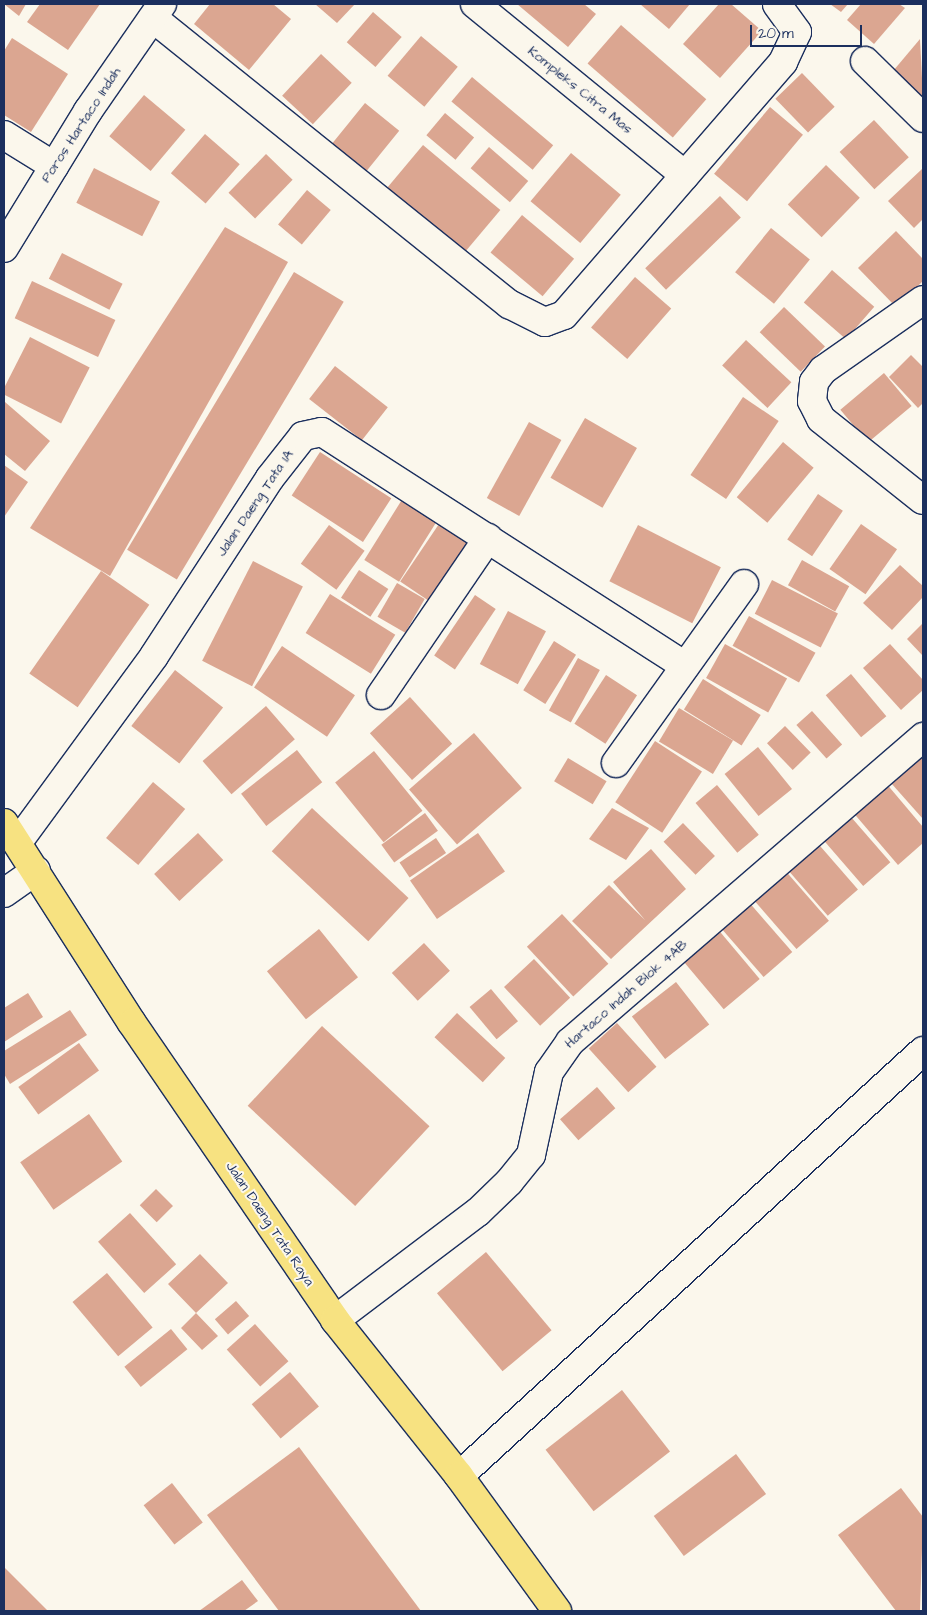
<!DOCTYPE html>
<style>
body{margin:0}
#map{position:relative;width:927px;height:1615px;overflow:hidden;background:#fbf7ec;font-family:"Architects Daughter",sans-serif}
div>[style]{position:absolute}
.building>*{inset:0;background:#dba691;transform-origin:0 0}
.roads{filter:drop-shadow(1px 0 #1b2f5e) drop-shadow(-1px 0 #1b2f5e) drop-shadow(0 1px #1b2f5e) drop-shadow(0 -1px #1b2f5e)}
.minor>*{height:28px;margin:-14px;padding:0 14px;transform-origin:14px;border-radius:14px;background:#fbf7ec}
.major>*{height:28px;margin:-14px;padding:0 14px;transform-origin:14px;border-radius:14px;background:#f7e281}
span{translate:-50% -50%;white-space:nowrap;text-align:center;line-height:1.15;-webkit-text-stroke:4px #fbf7ec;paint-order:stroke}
.street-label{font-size:14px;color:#1b2f5e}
.frame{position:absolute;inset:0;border:5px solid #1b2f5e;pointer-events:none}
.scale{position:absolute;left:750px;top:25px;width:112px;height:22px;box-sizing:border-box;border:2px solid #1b2f5e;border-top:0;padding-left:6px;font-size:15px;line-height:18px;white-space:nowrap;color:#1b2f5e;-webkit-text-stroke:4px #fbf7ec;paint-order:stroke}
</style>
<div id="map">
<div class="building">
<i style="clip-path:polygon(4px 4px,26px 4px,19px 16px)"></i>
<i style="clip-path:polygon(40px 4px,100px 4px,68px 50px,27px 22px)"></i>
<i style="clip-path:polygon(210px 4px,273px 4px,291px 19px,249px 70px,194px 24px)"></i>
<i style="clip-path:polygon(315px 4px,355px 4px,337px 23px)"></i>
<i style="clip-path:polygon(517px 4px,584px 4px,596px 14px,568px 47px)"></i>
<i style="clip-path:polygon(640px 4px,690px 4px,669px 29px)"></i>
<i style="clip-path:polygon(719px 4px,731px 4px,762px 31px,720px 78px,683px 44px)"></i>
<i style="clip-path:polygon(830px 4px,848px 4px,841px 12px)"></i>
<i style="clip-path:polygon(861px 4px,899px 4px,905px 8px,874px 44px,847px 20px)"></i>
<i style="left:373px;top:12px;width:38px;height:40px;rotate:41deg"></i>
<i style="left:621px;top:25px;width:113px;height:51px;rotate:41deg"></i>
<i style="left:421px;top:36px;width:48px;height:52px;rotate:40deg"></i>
<i style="clip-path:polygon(12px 38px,68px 74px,31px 132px,4px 115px,4px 51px)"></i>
<i style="clip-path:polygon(920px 39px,923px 98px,919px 103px,888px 77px)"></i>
<i style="left:321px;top:54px;width:42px;height:57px;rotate:43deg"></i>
<i style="left:802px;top:73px;width:47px;height:37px;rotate:46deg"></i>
<i style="left:472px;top:77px;width:106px;height:32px;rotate:40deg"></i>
<i style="left:144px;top:95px;width:54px;height:54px;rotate:40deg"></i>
<i style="left:365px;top:103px;width:44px;height:57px;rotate:39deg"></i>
<i style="left:770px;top:107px;width:43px;height:87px;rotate:40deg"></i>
<i style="left:445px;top:113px;width:38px;height:29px;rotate:40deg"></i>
<i style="left:874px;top:120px;width:51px;height:47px;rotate:47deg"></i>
<i style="left:205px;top:134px;width:46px;height:52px;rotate:41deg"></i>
<i style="left:423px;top:145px;width:101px;height:56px;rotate:40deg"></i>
<i style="left:489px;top:147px;width:52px;height:28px;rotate:41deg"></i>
<i style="left:571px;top:153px;width:65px;height:63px;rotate:40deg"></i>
<i style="left:266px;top:154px;width:37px;height:54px;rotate:44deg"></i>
<i style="left:826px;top:165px;width:47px;height:55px;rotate:44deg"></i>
<i style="left:94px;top:168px;width:74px;height:39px;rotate:27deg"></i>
<i style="clip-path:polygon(922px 169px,923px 219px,914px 228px,888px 201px)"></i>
<i style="left:307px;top:190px;width:31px;height:45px;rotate:40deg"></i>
<i style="left:720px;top:196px;width:30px;height:104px;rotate:46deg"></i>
<i style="left:522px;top:215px;width:68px;height:49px;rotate:40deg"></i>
<i style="clip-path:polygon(225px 227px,288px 262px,110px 576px,30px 528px)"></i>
<i style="left:771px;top:228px;width:50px;height:57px;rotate:39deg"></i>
<i style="clip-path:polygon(896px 231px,923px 259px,923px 281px,896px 307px,858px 268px)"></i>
<i style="left:62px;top:253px;width:68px;height:29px;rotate:27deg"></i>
<i style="left:832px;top:270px;width:56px;height:43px;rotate:41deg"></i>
<i style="left:294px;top:272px;width:58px;height:324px;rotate:31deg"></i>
<i style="left:635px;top:277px;width:48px;height:67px;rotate:41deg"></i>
<i style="left:32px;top:281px;width:92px;height:41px;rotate:25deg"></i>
<i style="left:784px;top:307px;width:57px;height:35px;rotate:44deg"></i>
<i style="left:30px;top:337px;width:67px;height:63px;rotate:27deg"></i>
<i style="left:746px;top:340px;width:62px;height:35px;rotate:43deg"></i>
<i style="clip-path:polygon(911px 355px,923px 367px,923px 403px,918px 408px,889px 377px)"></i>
<i style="left:335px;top:366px;width:67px;height:42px;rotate:38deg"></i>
<i style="left:884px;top:373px;width:43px;height:57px;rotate:50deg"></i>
<i style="left:743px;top:397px;width:43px;height:94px;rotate:34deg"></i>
<i style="clip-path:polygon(5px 402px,50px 441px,25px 471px,4px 454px)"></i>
<i style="left:585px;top:418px;width:60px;height:69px;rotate:30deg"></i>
<i style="left:529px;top:422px;width:37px;height:87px;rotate:29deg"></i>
<i style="left:783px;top:442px;width:40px;height:72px;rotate:40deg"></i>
<i style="left:320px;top:452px;width:85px;height:52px;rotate:33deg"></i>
<i style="clip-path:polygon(4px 465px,28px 482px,4px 517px)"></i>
<i style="left:818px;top:494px;width:30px;height:55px;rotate:34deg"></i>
<i style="left:403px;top:498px;width:41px;height:73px;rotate:32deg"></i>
<i style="left:441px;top:521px;width:46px;height:73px;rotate:34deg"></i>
<i style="left:861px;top:524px;width:44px;height:55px;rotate:35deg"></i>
<i style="left:329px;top:525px;width:44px;height:48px;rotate:36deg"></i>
<i style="left:638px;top:525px;width:93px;height:63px;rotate:27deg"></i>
<i style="left:802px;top:560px;width:54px;height:29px;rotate:29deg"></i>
<i style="left:253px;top:561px;width:56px;height:112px;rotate:27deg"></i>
<i style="clip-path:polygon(900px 565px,923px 586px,923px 597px,892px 630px,863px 603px)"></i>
<i style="left:359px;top:570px;width:35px;height:33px;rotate:33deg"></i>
<i style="left:101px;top:571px;width:59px;height:125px;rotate:35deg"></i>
<i style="left:772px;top:580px;width:74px;height:38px;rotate:27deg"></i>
<i style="left:397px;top:583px;width:32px;height:39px;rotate:30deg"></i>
<i style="left:330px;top:594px;width:77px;height:46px;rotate:32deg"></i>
<i style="left:475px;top:595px;width:25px;height:73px;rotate:34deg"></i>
<i style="left:508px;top:611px;width:43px;height:60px;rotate:28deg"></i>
<i style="left:749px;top:616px;width:76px;height:34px;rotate:29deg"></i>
<i style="clip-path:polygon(923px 623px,923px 656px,907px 639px)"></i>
<i style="left:554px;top:641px;width:26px;height:58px;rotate:32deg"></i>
<i style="left:725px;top:644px;width:71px;height:39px;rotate:29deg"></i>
<i style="clip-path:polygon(890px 644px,923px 680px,923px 690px,901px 710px,863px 668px)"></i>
<i style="left:282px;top:646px;width:88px;height:50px;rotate:34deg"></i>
<i style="left:578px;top:658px;width:25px;height:60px;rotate:29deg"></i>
<i style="left:175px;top:670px;width:61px;height:71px;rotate:38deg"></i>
<i style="left:851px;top:674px;width:55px;height:33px;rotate:50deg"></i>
<i style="left:606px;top:675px;width:37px;height:58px;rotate:33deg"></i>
<i style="left:703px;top:679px;width:68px;height:36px;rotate:32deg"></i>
<i style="left:410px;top:697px;width:63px;height:54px;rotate:48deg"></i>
<i style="left:266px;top:706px;width:44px;height:84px;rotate:49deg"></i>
<i style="left:679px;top:708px;width:63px;height:39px;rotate:31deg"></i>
<i style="left:812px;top:711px;width:45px;height:21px;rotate:48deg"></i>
<i style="left:785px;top:726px;width:37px;height:25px;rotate:46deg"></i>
<i style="left:474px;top:733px;width:73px;height:86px;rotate:49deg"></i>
<i style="left:655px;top:741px;width:56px;height:73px;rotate:33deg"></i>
<i style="left:758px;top:747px;width:54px;height:43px;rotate:51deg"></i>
<i style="left:297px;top:750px;width:41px;height:71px;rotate:52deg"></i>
<i style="left:374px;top:751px;width:77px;height:50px;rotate:51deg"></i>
<i style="clip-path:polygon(922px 756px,923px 758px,923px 819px,891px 783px)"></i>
<i style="left:568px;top:758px;width:45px;height:27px;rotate:31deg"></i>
<i style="left:153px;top:782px;width:42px;height:73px;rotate:40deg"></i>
<i style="clip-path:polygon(885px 782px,923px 827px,923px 843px,898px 865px,851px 810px)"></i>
<i style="left:717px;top:785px;width:65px;height:28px;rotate:50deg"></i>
<i style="left:312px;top:808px;width:132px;height:59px;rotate:43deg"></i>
<i style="clip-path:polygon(612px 808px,649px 828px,626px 860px,589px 839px)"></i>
<i style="left:425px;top:813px;width:22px;height:54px;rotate:54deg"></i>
<i style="left:851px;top:817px;width:60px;height:36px;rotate:49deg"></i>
<i style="left:683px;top:823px;width:46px;height:27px;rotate:46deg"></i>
<i style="left:198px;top:833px;width:37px;height:60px;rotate:47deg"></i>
<i style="left:478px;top:833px;width:47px;height:83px;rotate:55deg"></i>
<i style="left:436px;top:838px;width:18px;height:44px;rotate:56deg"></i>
<i style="left:814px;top:839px;width:67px;height:40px;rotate:49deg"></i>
<i style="clip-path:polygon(651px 849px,686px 889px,611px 959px,572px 921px,609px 885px,645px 920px,613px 882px)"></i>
<i style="left:783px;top:868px;width:70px;height:43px;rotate:49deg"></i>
<i style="left:747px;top:900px;width:69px;height:38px;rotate:49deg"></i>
<i style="left:562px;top:914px;width:68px;height:48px;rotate:47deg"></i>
<i style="left:716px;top:927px;width:68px;height:47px;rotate:50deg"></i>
<i style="left:319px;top:929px;width:62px;height:67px;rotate:51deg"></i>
<i style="left:424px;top:943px;width:38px;height:44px;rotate:47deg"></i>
<i style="left:534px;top:959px;width:53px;height:41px;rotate:47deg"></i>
<i style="left:676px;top:982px;width:54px;height:56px;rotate:52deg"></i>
<i style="left:491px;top:989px;width:42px;height:28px;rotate:50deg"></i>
<i style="clip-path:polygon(28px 993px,43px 1017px,4px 1042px,4px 1008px)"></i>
<i style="clip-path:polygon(70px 1010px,87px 1035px,10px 1084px,4px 1074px,4px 1051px)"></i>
<i style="left:457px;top:1013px;width:66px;height:33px;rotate:43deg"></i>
<i style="left:617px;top:1023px;width:59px;height:38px;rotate:48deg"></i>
<i style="left:322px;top:1026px;width:147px;height:109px;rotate:43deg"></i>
<i style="left:79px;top:1043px;width:34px;height:75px;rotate:54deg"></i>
<i style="left:597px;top:1087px;width:28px;height:49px;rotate:49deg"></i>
<i style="left:89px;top:1114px;width:58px;height:84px;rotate:55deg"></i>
<i style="left:156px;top:1189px;width:24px;height:23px;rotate:45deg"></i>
<i style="left:130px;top:1213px;width:69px;height:43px;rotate:48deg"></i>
<i style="left:486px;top:1252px;width:102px;height:64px;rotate:50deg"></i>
<i style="clip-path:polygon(200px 1254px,228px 1283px,196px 1313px,218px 1336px,202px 1350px,181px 1328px,196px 1313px,168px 1284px)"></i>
<i style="left:107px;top:1273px;width:71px;height:45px;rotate:50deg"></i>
<i style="left:236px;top:1301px;width:20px;height:28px;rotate:49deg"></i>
<i style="left:255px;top:1324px;width:50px;height:38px;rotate:48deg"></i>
<i style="left:171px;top:1329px;width:26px;height:60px;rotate:51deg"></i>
<i style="left:290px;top:1372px;width:45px;height:50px;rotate:50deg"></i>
<i style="left:622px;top:1390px;width:78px;height:97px;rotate:52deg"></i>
<i style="clip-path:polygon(299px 1447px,421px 1611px,279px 1611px,207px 1515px)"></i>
<i style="left:736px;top:1454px;width:50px;height:103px;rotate:53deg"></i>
<i style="left:172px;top:1483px;width:50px;height:36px;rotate:52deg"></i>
<i style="clip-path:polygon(901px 1488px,923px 1517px,920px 1611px,896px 1611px,838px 1535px)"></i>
<i style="clip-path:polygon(4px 1567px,48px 1611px,4px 1611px)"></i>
<i style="clip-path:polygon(242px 1580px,258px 1601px,244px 1611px,199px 1611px)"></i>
</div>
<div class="roads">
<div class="minor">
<i style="left:475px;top:4px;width:271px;rotate:39.2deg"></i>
<i style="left:153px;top:18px;width:457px;rotate:38.8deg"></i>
<i style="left:509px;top:304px;width:40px;rotate:26.6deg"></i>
<i style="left:545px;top:322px;width:20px;rotate:-20deg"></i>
<i style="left:564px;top:315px;width:335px;rotate:-49.1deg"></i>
<i style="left:783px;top:62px;width:33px;rotate:-65deg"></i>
<i style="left:797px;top:32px;width:34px;rotate:-126deg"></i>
<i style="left:865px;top:61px;width:81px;rotate:44.5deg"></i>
<i style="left:4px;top:135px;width:59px;rotate:31.8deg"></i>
<i style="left:4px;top:248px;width:161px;rotate:-58.5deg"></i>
<i style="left:88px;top:111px;width:130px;rotate:-55.3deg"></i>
<i style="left:923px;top:300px;width:122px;rotate:145deg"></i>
<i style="left:823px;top:370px;width:15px;rotate:127deg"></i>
<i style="left:814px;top:382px;width:19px;rotate:96deg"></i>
<i style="left:812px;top:401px;width:20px;rotate:63deg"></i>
<i style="left:821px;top:419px;width:130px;rotate:38.5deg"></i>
<i style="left:381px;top:695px;width:190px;rotate:-55.7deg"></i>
<i style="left:616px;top:763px;width:220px;rotate:-54.4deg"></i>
<i style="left:18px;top:842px;width:230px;rotate:-53.8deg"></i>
<i style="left:154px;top:656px;width:212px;rotate:-56.9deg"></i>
<i style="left:270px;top:478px;width:53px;rotate:-51.8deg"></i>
<i style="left:303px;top:436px;width:19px;rotate:-12deg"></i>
<i style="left:322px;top:432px;width:432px;rotate:32.8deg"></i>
<i style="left:4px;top:893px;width:39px;rotate:-35deg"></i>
<i style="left:335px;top:1320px;width:179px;rotate:-37.1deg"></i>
<i style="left:478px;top:1212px;width:43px;rotate:-44.1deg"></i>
<i style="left:509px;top:1182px;width:35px;rotate:-51deg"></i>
<i style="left:531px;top:1155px;width:85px;rotate:-77.8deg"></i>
<i style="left:549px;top:1072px;width:37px;rotate:-55deg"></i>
<i style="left:570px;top:1042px;width:467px;rotate:-40.8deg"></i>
<i style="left:459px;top:1476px;width:629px;rotate:-42.49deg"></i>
</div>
<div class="major">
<i style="left:4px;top:823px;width:237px;rotate:57.4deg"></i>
<i style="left:132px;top:1023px;width:360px;rotate:55.6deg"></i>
<i style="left:335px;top:1320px;width:199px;rotate:51.5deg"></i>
<i style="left:459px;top:1476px;width:167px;rotate:54deg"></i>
</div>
</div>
<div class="street-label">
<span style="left:580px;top:90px;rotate:39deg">Kompleks Citra Mas</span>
<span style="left:81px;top:125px;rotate:-57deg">Poros Hartaco Indah</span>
<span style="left:255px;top:503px;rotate:-56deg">Jalan Daeng Tata 1A</span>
<span style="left:626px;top:994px;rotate:-41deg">Hartaco Indah Blok 4AB</span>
<span style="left:270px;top:1224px;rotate:56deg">Jalan Daeng Tata Raya</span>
</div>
<div class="frame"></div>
<div class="scale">20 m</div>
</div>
